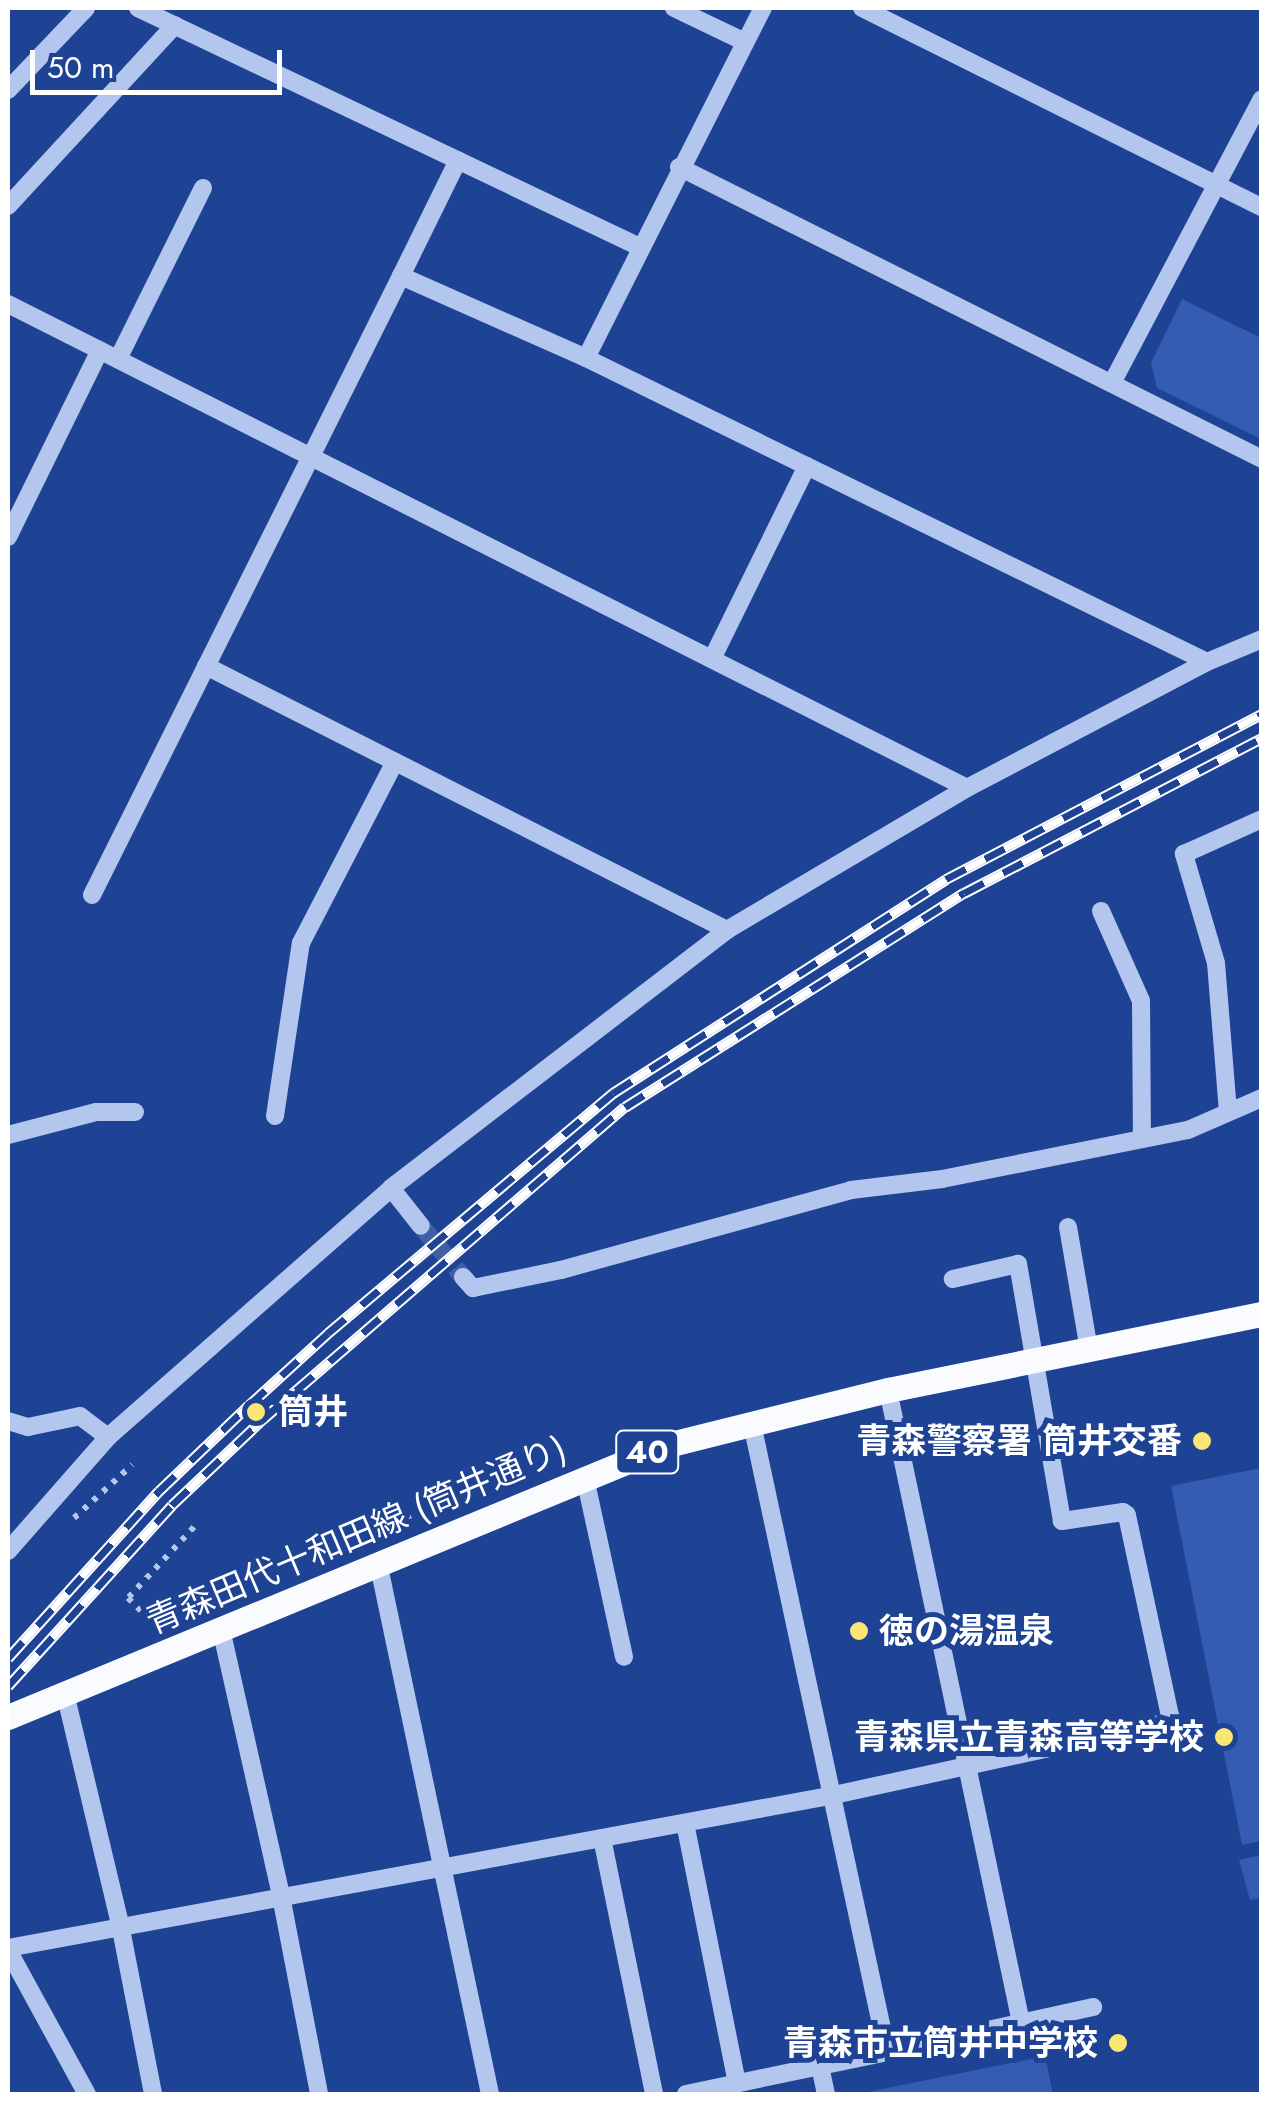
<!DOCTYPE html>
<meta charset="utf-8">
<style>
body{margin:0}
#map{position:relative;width:1269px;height:2102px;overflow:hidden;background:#1f4394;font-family:Jost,"Noto Sans JP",sans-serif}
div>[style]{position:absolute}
.green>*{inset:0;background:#345cb2}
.minor-tunnel>*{height:18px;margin-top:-9px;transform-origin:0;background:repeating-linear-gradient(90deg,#415fa4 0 18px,transparent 0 27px)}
.path>*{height:6px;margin-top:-3px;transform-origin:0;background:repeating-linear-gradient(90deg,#b3c6ee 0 5px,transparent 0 13px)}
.minor>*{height:18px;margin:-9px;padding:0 9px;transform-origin:9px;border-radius:9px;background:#b3c6ee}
.major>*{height:25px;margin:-12.5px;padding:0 12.5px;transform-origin:12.5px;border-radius:12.5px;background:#fafbff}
.rail>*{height:11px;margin-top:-5.5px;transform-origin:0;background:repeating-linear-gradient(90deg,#1f4394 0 22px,#fff 0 44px);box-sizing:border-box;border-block:2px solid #fff}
.dots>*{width:28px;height:28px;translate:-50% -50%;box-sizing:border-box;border:5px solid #1f4394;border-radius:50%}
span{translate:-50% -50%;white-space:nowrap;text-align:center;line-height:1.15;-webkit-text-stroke:10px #1f4394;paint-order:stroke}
.shield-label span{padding:2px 8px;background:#1f4394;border:2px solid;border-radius:8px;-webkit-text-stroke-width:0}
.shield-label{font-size:32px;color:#fff;font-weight:700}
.poi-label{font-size:35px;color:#fff;font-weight:700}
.left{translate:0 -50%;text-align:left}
.right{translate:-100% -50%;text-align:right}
.street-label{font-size:35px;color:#fff}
.frame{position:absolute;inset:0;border:10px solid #fff;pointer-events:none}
.scale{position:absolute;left:30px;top:50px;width:252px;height:45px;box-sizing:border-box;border:5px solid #fff;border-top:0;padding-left:12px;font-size:30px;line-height:35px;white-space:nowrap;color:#fff;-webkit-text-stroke:8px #1f4394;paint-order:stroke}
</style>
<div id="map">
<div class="green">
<i style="clip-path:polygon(1182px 299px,1261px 338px,1261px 439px,1157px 388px,1151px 363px)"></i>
<i style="clip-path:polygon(1261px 1468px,1261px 1841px,1242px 1845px,1171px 1486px)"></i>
<i style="clip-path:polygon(1261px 1855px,1261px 1898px,1250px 1900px,1239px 1860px)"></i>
<i style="clip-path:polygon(1045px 2056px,1053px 2094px,858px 2094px)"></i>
</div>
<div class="minor-tunnel">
<i style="left:421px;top:1226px;width:66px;rotate:50.5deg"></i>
</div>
<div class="path">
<i style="left:74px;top:1518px;width:79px;rotate:-42.4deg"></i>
<i style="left:194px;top:1527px;width:97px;rotate:132.9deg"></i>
<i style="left:128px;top:1598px;width:35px;rotate:45deg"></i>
<i style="left:153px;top:1623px;width:93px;rotate:-28.2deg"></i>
<i style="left:235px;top:1579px;width:194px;rotate:-19.9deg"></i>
</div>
<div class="minor">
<i style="left:138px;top:8px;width:556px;rotate:25.46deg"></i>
<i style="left:674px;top:8px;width:79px;rotate:25.6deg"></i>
<i style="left:862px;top:8px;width:447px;rotate:26.5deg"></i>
<i style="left:8px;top:90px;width:113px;rotate:-46.4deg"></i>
<i style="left:679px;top:167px;width:652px;rotate:26.6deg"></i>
<i style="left:8px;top:206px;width:246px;rotate:-47.3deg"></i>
<i style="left:401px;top:276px;width:129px;rotate:-63.8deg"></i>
<i style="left:8px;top:304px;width:1074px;rotate:26.78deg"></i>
<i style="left:586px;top:358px;width:392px;rotate:-63.2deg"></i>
<i style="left:118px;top:359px;width:191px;rotate:-63.6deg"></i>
<i style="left:1112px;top:383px;width:321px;rotate:-62.2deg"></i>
<i style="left:8px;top:537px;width:208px;rotate:-63.8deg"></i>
<i style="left:712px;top:659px;width:215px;rotate:-63.8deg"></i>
<i style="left:206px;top:666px;width:584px;rotate:26.87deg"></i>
<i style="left:92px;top:895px;width:692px;rotate:-63.47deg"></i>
<i style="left:401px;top:276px;width:202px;rotate:23.9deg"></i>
<i style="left:586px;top:358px;width:691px;rotate:26.08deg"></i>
<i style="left:1101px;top:911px;width:98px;rotate:66deg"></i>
<i style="left:1141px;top:1001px;width:138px;rotate:89.6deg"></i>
<i style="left:1228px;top:1112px;width:149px;rotate:-94.6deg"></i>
<i style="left:1216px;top:963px;width:114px;rotate:-106.4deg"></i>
<i style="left:1184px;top:854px;width:85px;rotate:-24.2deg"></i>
<i style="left:275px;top:1116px;width:175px;rotate:-81.5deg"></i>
<i style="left:301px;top:943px;width:204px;rotate:-62.6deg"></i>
<i style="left:8px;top:1135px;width:91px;rotate:-14.6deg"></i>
<i style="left:96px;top:1112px;width:39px"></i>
<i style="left:391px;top:1188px;width:48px;rotate:51.7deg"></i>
<i style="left:1068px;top:1227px;width:125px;rotate:80.3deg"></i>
<i style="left:463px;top:1277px;width:15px;rotate:48deg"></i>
<i style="left:473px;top:1288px;width:90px;rotate:-11.6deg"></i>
<i style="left:561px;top:1270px;width:301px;rotate:-15.4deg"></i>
<i style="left:851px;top:1190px;width:92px;rotate:-6.9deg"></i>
<i style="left:942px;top:1179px;width:251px;rotate:-11.3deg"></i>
<i style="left:1188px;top:1130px;width:81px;rotate:-23.4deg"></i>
<i style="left:888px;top:1390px;width:647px;rotate:78.13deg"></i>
<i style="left:8px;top:1421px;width:21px;rotate:17deg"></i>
<i style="left:28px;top:1427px;width:53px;rotate:-11.9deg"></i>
<i style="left:80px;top:1416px;width:35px;rotate:37deg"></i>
<i style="left:585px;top:1478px;width:183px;rotate:77.7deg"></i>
<i style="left:8px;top:1551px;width:152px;rotate:-48.7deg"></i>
<i style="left:108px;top:1437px;width:377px;rotate:-41.3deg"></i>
<i style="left:391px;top:1188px;width:424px;rotate:-37.5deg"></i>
<i style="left:727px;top:930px;width:279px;rotate:-30.6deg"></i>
<i style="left:967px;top:788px;width:271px;rotate:-27.7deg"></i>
<i style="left:1207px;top:662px;width:60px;rotate:-22.7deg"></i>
<i style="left:378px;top:1562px;width:544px;rotate:78.11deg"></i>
<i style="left:221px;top:1629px;width:274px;rotate:77.3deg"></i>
<i style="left:281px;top:1896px;width:202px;rotate:79.1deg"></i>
<i style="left:65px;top:1693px;width:237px;rotate:76.6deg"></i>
<i style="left:120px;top:1924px;width:173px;rotate:79deg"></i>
<i style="left:685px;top:1823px;width:266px;rotate:78.7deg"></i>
<i style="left:602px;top:1838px;width:261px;rotate:78.5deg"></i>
<i style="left:8px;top:1948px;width:840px;rotate:-10.49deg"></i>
<i style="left:834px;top:1795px;width:339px;rotate:-12.3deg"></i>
<i style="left:1165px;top:1723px;width:9px;rotate:-54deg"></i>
<i style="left:1170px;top:1716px;width:206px;rotate:-102.1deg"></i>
<i style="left:1127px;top:1515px;width:5px;rotate:-143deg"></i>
<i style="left:1123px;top:1512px;width:62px;rotate:171.6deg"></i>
<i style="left:1062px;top:1521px;width:261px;rotate:-99.7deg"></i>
<i style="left:1018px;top:1264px;width:67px;rotate:167deg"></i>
<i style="left:8px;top:1950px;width:164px;rotate:61.3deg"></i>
<i style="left:887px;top:2052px;width:211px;rotate:-12.3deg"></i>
<i style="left:820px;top:2066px;width:29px;rotate:78deg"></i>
<i style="left:686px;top:2094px;width:205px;rotate:-11.8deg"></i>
<i style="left:887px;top:2052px;width:642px;rotate:-102.13deg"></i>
</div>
<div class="major">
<i style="left:8px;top:1717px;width:713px;rotate:-22.43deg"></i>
<i style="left:667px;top:1445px;width:228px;rotate:-14deg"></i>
<i style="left:888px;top:1390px;width:382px;rotate:-11.5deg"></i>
</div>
<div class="rail">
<i style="left:8px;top:1658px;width:225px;rotate:-47.9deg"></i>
<i style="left:159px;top:1491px;width:124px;rotate:-43.7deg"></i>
<i style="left:249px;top:1405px;width:107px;rotate:-42.3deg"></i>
<i style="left:328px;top:1333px;width:373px;rotate:-40.1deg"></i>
<i style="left:613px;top:1093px;width:396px;rotate:-32.7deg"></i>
<i style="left:946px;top:879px;width:356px;rotate:-27.6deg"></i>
<i style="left:8px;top:1686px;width:244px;rotate:-47.8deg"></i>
<i style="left:172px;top:1505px;width:125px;rotate:-43.4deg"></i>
<i style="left:263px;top:1419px;width:478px;rotate:-40.8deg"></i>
<i style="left:625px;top:1107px;width:401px;rotate:-32.3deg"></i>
<i style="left:964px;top:893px;width:336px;rotate:-27.5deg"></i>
</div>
<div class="dots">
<i style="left:256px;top:1412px;background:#fce673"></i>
<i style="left:1202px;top:1441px;background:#fce673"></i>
<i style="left:859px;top:1631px;background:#fce673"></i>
<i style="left:1224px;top:1737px;background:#fce673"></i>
<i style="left:1118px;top:2043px;background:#fce673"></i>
</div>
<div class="shield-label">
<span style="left:647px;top:1452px">40</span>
</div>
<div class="poi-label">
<span class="left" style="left:278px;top:1412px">筒井</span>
<span class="right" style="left:1182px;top:1441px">青森警察署 筒井交番</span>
<span class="left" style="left:879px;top:1631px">徳の湯温泉</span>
<span class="right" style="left:1204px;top:1737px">青森県立青森高等学校</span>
<span class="right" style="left:1098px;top:2043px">青森市立筒井中学校</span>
</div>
<div class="street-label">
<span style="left:356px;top:1535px;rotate:-23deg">青森田代十和田線 (筒井通り)</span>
</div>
<div class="frame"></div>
<div class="scale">50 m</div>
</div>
